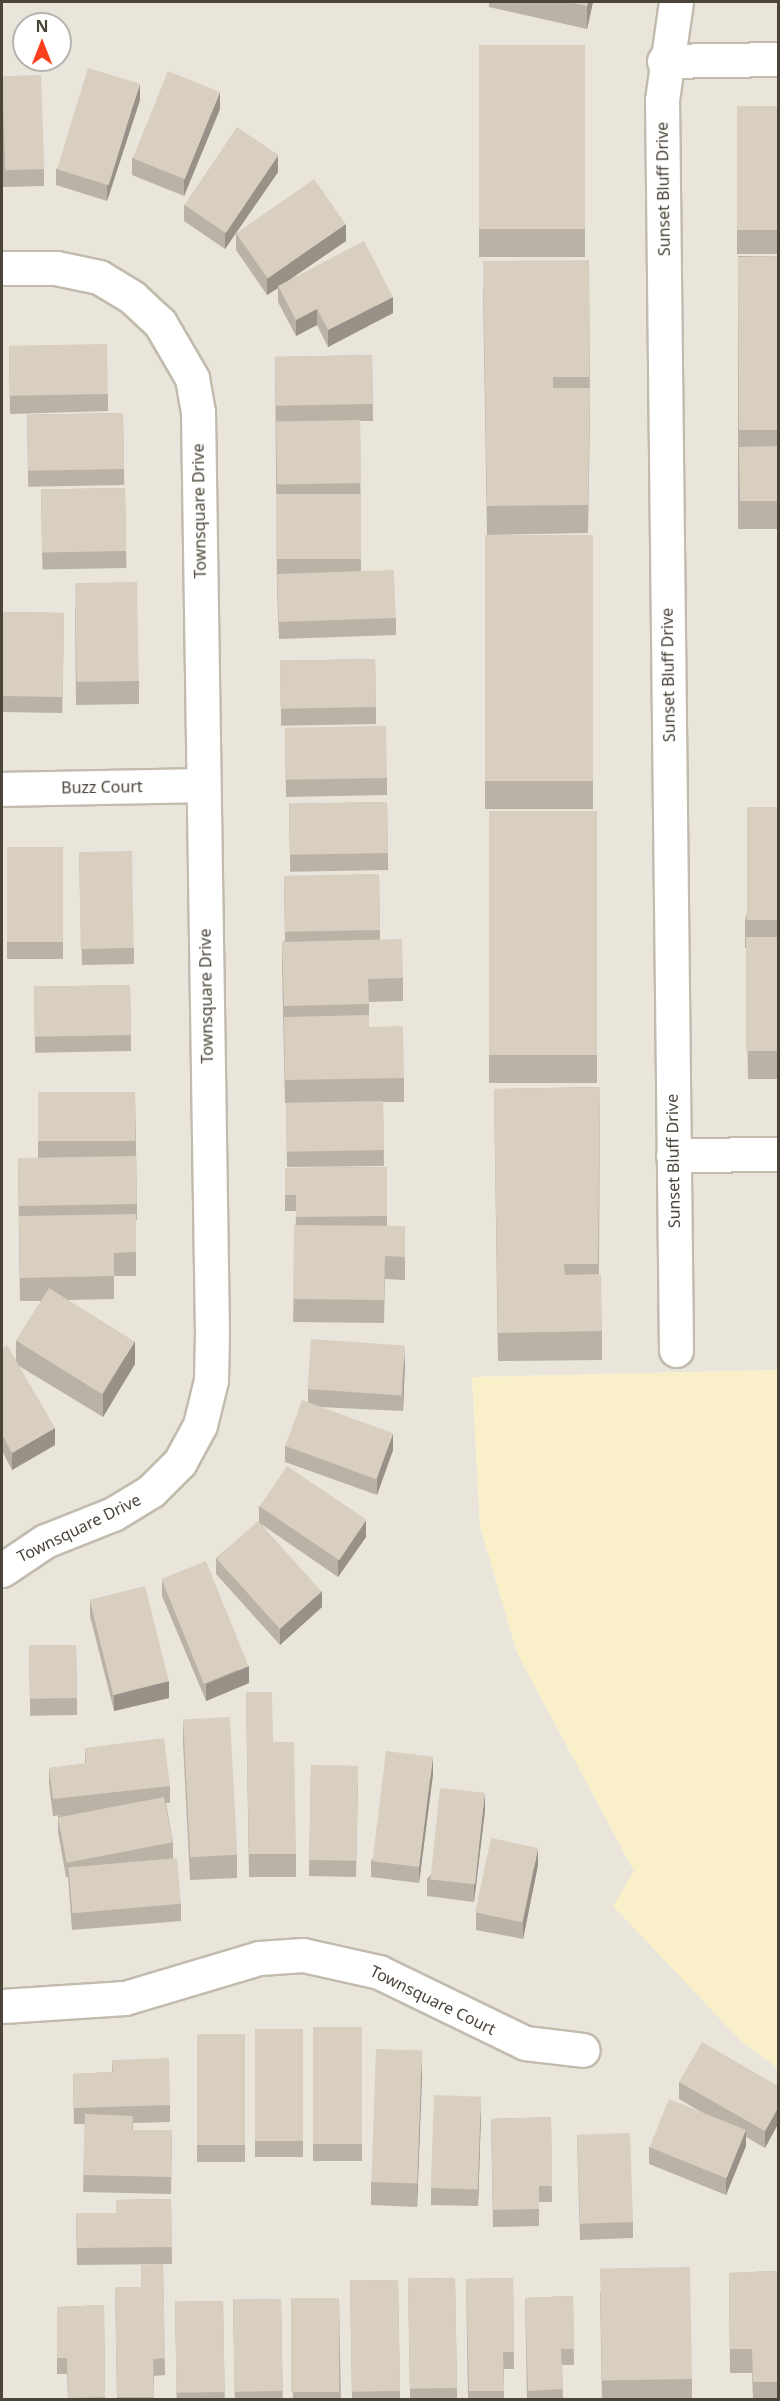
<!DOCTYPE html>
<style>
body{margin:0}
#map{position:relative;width:780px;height:2401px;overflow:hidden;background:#f6f3ec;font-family:"Noto Sans",sans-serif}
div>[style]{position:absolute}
.residential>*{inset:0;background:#eae5da}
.sand>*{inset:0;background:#f9efc9}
.roads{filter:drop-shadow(2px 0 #c2bbae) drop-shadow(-2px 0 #c2bbae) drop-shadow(0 2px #c2bbae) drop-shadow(0 -2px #c2bbae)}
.minor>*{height:33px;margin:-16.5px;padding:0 16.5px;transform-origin:16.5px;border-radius:16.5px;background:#fff}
.wall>*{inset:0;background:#bab2a6;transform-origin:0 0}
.shaded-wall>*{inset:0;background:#979187}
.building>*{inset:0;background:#d8cfc1;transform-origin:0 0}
span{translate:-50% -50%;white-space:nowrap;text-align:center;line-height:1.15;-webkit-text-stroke:5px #fff;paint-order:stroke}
.street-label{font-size:16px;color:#4b4439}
.frame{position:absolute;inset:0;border:3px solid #4b4439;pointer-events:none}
.north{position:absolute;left:12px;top:12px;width:60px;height:60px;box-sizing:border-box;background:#fff;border:2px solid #b7b4b0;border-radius:50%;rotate:0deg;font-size:16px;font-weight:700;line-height:24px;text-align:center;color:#4b4439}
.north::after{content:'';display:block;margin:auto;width:21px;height:27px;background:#fc3f1d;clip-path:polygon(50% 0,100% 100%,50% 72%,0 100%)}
</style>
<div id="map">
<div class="residential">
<i style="clip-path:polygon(evenodd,2px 2px,778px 2px,778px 1370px,472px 1377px,480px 1526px,517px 1653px,634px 1871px,741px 2042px,778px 2068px,778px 2399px,2px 2399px,2px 2px,24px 24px,60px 24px,60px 60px,24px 60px,24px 24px)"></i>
</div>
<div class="sand">
<i style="clip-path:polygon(778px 1370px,778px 2068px,742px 2042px,613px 1906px,634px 1871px,517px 1653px,480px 1526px,472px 1377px)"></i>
</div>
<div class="roads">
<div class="minor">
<i style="left:664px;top:61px;width:114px;rotate:-1deg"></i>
<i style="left:2px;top:268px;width:54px"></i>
<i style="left:56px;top:268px;width:44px;rotate:11.8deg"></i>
<i style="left:99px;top:277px;width:39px;rotate:31deg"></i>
<i style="left:132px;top:297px;width:38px;rotate:43deg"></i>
<i style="left:160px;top:323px;width:64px;rotate:59.8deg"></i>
<i style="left:192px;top:378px;width:35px;rotate:80deg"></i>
<i style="left:198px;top:412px;width:921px;rotate:89.13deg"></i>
<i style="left:212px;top:1333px;width:47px;rotate:91.2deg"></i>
<i style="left:211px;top:1380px;width:46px;rotate:103.7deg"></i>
<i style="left:200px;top:1425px;width:42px;rotate:118.4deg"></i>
<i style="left:180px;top:1462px;width:41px;rotate:135deg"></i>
<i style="left:151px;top:1491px;width:44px;rotate:148.8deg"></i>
<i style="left:113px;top:1514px;width:73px;rotate:158.3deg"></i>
<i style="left:45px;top:1541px;width:52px;rotate:146deg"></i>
<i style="left:2px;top:789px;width:200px;rotate:-1.1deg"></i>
<i style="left:673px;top:1155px;width:105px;rotate:-0.5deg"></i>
<i style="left:676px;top:1350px;width:1250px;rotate:-90.64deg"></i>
<i style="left:662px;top:100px;width:99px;rotate:-81.9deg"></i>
<i style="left:2px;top:2006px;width:123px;rotate:-3.7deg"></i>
<i style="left:125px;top:1998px;width:140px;rotate:-16.6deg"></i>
<i style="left:259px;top:1958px;width:44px;rotate:-3.9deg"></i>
<i style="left:303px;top:1955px;width:78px;rotate:12.6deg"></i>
<i style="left:379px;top:1972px;width:162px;rotate:25.9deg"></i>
<i style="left:525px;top:2043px;width:58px;rotate:6.9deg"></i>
</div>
</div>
<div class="wall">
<i style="clip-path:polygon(489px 2px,593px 2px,587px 29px,489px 7px)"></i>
<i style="left:585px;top:45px;width:212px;height:106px;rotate:90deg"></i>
<i style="clip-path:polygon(2px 76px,44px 169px,44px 186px,2px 187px)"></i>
<i style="clip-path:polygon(140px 100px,107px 201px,56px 185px,56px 169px)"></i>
<i style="left:737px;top:106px;width:41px;height:148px"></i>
<i style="clip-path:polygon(220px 109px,184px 196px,132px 175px,132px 158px)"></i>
<i style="clip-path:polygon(278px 172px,225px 249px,184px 221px,184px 205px)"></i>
<i style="clip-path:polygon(236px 233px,346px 241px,290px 279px,393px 313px,328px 347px,317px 325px,296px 336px,278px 302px,278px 288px,267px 295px,236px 250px)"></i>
<i style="left:778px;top:256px;width:273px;height:40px;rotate:90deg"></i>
<i style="clip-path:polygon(589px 260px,590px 417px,588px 533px,487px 535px,483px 289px)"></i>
<i style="clip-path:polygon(9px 346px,108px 394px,108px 411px,10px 414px)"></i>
<i style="clip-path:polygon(372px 355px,373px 421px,360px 421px,361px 571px,396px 618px,396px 635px,279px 639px,277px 591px,275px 357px)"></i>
<i style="left:123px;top:413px;width:72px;height:96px;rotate:89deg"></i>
<i style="left:125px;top:488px;width:80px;height:84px;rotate:89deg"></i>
<i style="left:593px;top:535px;width:274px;height:108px;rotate:90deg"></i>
<i style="clip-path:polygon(75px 606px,139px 681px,139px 704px,76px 705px)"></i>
<i style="left:2px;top:612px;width:62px;height:100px;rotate:1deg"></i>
<i style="left:375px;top:659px;width:65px;height:95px;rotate:89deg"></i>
<i style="clip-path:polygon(285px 728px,387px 778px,387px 795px,286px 797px)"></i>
<i style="left:387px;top:802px;width:68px;height:98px;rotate:89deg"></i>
<i style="clip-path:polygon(778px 807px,778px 1079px,748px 1079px,746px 948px,745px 948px,745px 920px)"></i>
<i style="left:597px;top:811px;width:272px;height:108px;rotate:90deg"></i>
<i style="left:7px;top:847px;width:56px;height:112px"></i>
<i style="clip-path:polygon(79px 853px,134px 948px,134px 964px,82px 965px)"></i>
<i style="clip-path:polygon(379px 874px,380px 939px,403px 978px,403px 1001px,369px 1002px,369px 1027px,404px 1078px,404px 1102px,383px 1102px,384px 1166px,287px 1167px,286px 1103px,285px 1103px,282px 965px,282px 942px,285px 941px,284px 877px)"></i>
<i style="left:130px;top:985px;width:66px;height:96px;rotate:89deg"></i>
<i style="clip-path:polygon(600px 1087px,599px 1274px,602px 1331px,602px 1360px,498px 1361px,494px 1089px)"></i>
<i style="clip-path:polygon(135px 1092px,137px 1204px,137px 1220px,136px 1220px,136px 1276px,114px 1276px,114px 1299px,68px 1300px,135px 1364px,103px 1417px,19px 1366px,55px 1445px,12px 1470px,2px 1451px,2px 1348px,16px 1360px,16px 1341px,41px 1301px,20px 1301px,19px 1239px,18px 1158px,38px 1158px,38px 1093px)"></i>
<i style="clip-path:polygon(387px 1167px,387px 1226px,405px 1226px,405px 1280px,385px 1279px,384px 1323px,293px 1322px,296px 1211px,285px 1211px,285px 1168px)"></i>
<i style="clip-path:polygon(405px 1361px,403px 1411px,319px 1407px,393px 1450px,377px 1495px,285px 1462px,285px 1446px,308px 1402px,308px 1389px)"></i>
<i style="clip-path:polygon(259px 1506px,366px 1537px,338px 1577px,261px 1524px,322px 1607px,280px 1645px,216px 1574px,216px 1558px,259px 1522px)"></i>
<i style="clip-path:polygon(162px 1580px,249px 1683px,206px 1701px,162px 1596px)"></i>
<i style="clip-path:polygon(90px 1599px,169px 1698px,114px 1711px,90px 1616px)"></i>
<i style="left:76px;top:1645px;width:70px;height:47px;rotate:89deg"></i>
<i style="clip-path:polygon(246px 1692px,273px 1742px,296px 1854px,296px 1877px,249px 1877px)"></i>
<i style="clip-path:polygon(183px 1720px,237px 1855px,237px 1878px,190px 1880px,183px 1743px)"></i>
<i style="clip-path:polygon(85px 1748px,170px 1786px,170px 1803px,166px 1803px,173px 1842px,173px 1858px,181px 1904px,181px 1921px,72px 1930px,68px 1877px,66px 1877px,58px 1832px,58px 1816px,64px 1815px,53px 1816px,49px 1784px,49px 1768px,85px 1764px)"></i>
<i style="clip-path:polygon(311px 1765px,358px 1782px,356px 1877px,309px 1876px)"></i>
<i style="clip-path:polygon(433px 1774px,419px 1883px,371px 1877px,371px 1861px)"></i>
<i style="clip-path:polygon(485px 1810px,474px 1902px,427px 1896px,427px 1879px)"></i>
<i style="clip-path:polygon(538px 1865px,523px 1939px,476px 1930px,476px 1913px)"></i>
<i style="left:313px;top:2027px;width:49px;height:134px"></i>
<i style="left:255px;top:2029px;width:48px;height:128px"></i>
<i style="left:197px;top:2034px;width:48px;height:128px"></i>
<i style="clip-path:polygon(112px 2060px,170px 2105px,170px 2122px,133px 2123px,133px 2130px,172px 2130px,171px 2194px,83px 2192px,85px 2124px,74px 2124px,73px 2074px,112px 2072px)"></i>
<i style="clip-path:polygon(422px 2074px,417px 2207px,371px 2205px,371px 2182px)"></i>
<i style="clip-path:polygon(679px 2082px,778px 2086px,778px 2124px,765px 2148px,746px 2137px,746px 2146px,726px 2195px,649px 2164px,649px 2147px,703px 2113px,679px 2099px)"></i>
<i style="clip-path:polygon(481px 2113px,478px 2206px,431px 2205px,431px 2188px)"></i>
<i style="clip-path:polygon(551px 2117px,552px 2202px,539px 2202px,539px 2226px,493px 2227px,491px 2119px)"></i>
<i style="clip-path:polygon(577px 2136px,633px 2222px,633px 2238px,580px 2240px)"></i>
<i style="clip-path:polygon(171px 2199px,172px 2264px,77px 2265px,76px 2213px,116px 2213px,116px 2200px)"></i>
<i style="clip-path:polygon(163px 2264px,165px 2375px,154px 2376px,154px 2400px,117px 2400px,115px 2287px,141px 2287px)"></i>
<i style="clip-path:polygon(778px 2271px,778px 2400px,753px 2400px,752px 2373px,730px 2373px,729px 2273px)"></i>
<i style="left:455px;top:2278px;width:122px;height:47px;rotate:89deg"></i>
<i style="clip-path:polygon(513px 2278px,514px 2369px,504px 2369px,504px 2400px,468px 2400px,466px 2279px)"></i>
<i style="left:398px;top:2280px;width:120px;height:48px;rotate:89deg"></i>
<i style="clip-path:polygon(600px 2292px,692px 2379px,692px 2400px,602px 2400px)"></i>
<i style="clip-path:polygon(573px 2296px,574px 2365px,562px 2365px,563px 2400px,527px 2400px,525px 2298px)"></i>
<i style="clip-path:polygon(339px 2298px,341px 2400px,293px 2400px,291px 2315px)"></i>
<i style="left:281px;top:2299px;width:101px;height:48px;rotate:89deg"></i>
<i style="left:223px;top:2301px;width:99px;height:48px;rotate:89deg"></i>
<i style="clip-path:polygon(104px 2305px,105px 2400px,68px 2400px,67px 2374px,57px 2374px,57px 2307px)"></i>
</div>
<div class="shaded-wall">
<i style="clip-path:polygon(588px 2px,593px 2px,587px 29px,587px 6px)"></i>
<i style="clip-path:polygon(140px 84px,140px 100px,107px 201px,107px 185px)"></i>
<i style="clip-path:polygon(220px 92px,220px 109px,184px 196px,184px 179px)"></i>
<i style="clip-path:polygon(278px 155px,278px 172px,225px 249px,225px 233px)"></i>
<i style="clip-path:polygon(346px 224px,346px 241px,279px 287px,278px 286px,278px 288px,267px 295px,267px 278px)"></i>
<i style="clip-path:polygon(393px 297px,393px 313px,328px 347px,328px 330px)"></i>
<i style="clip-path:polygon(317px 309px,317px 325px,296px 336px,296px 320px)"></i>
<i style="clip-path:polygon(135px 1341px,135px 1364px,103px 1417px,103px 1394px)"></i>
<i style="clip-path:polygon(405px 1345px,405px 1361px,403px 1411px,403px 1395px)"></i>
<i style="clip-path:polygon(55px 1428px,55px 1445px,12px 1470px,12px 1453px)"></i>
<i style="clip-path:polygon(393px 1433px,393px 1450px,377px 1495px,377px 1478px)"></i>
<i style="clip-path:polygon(366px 1520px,366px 1537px,338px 1577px,338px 1560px)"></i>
<i style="clip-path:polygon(322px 1591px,322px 1607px,280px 1645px,280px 1628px)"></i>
<i style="clip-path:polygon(249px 1666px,249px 1683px,206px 1701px,206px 1684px)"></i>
<i style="clip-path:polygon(169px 1681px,169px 1698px,114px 1711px,114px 1695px)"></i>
<i style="clip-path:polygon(433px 1757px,433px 1774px,419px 1883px,419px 1867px)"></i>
<i style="clip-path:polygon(485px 1793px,485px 1810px,474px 1902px,474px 1885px)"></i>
<i style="clip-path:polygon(538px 1848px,538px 1865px,523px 1939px,523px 1922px)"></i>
<i style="clip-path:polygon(422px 2051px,422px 2074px,417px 2207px,417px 2184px)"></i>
<i style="clip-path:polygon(481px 2097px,481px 2113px,478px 2206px,478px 2189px)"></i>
<i style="clip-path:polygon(778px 2108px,778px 2124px,765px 2148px,765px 2131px)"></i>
<i style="clip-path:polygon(746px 2130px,746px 2146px,726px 2195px,726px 2178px)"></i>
</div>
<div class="building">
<i style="clip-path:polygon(568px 2px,588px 2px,587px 6px)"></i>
<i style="left:585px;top:45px;width:184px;height:106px;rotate:90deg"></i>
<i style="left:88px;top:68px;width:54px;height:106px;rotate:17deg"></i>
<i style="left:168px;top:71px;width:56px;height:94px;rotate:22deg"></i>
<i style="left:41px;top:75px;width:94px;height:39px;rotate:88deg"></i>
<i style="left:737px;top:106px;width:41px;height:124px"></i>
<i style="left:237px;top:127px;width:50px;height:94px;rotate:34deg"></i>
<i style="left:314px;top:179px;width:55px;height:95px;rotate:55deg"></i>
<i style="clip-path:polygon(364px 241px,393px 297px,328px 330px,317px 309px,296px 320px,278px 286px)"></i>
<i style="clip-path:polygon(778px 256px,778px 501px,740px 501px,739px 447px,778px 446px,778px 430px,739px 430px,738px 257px)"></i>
<i style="clip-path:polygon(589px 260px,589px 377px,553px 377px,553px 388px,590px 388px,588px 505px,487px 506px,483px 261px)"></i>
<i style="left:107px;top:344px;width:50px;height:98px;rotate:89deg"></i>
<i style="left:372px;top:355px;width:49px;height:97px;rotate:89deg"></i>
<i style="left:123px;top:413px;width:56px;height:96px;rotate:89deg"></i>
<i style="left:360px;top:420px;width:63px;height:84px;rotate:89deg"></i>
<i style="left:125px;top:488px;width:63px;height:84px;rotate:89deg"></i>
<i style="left:361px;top:494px;width:65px;height:85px;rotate:90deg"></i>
<i style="left:593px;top:535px;width:246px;height:108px;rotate:90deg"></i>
<i style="left:394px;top:570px;width:48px;height:117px;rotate:88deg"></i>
<i style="left:137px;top:582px;width:99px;height:62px;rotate:89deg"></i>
<i style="left:2px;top:612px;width:62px;height:84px;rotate:1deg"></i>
<i style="left:375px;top:659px;width:48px;height:95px;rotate:89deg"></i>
<i style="left:386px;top:726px;width:52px;height:101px;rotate:89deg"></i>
<i style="left:387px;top:802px;width:51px;height:98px;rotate:89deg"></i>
<i style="left:747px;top:807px;width:31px;height:113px"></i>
<i style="left:597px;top:811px;width:244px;height:108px;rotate:90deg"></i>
<i style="left:7px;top:847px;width:56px;height:95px"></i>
<i style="left:132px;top:851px;width:97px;height:53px;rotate:89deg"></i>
<i style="left:379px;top:874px;width:56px;height:95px;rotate:89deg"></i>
<i style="left:746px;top:937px;width:32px;height:114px"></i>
<i style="clip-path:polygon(402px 939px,403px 978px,368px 979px,369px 1004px,284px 1006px,282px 942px)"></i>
<i style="left:130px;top:985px;width:50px;height:96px;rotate:89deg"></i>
<i style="clip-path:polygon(369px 1015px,369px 1027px,403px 1026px,404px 1078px,285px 1080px,284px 1017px)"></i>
<i style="clip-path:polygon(600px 1087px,598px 1264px,564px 1264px,565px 1275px,601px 1274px,602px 1331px,498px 1333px,494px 1089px)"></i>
<i style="left:135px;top:1092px;width:49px;height:97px;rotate:90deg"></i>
<i style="left:383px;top:1101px;width:49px;height:97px;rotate:89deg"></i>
<i style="left:136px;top:1156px;width:48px;height:118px;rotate:89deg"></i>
<i style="clip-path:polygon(387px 1167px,387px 1216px,296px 1217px,296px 1195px,285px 1195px,285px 1168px)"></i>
<i style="clip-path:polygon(136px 1214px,136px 1252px,114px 1253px,114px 1276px,20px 1278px,19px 1216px)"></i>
<i style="clip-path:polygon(294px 1225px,405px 1226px,405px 1257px,385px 1256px,384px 1300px,293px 1299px)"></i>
<i style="left:49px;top:1288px;width:101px;height:62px;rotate:32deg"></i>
<i style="left:311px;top:1339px;width:94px;height:50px;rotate:4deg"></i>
<i style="clip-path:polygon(7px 1345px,55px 1428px,12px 1453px,2px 1434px,2px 1348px)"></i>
<i style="left:302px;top:1400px;width:97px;height:49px;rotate:20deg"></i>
<i style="left:287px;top:1466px;width:96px;height:49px;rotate:34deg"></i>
<i style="left:258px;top:1521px;width:95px;height:56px;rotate:48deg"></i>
<i style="left:206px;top:1561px;width:113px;height:48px;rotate:68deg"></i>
<i style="left:145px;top:1586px;width:98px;height:57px;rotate:76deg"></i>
<i style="left:76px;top:1645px;width:53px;height:47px;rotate:89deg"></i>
<i style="clip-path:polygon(246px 1692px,272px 1692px,273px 1742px,294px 1742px,296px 1854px,249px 1854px)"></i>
<i style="left:230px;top:1717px;width:138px;height:47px;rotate:87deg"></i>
<i style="clip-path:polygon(164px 1738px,170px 1786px,53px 1799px,49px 1768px,86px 1763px,85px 1748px)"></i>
<i style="left:386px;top:1751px;width:47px;height:111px;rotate:7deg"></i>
<i style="left:311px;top:1765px;width:47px;height:95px;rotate:1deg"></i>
<i style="left:440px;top:1788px;width:45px;height:92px;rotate:6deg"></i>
<i style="left:164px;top:1797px;width:46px;height:108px;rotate:79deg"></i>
<i style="left:491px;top:1838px;width:48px;height:76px;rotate:12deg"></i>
<i style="left:177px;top:1858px;width:46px;height:109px;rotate:85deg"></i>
<i style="left:313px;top:2027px;width:49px;height:117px"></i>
<i style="left:255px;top:2029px;width:48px;height:112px"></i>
<i style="left:197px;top:2034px;width:48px;height:111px"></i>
<i style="clip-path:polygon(702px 2042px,778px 2086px,778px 2108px,765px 2131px,679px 2082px)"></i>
<i style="left:376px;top:2049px;width:46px;height:133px;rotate:2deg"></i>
<i style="clip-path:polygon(169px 2058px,170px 2105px,74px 2108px,73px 2074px,113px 2072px,112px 2060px)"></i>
<i style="left:434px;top:2095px;width:47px;height:93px;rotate:2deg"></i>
<i style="left:669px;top:2099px;width:83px;height:52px;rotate:22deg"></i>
<i style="clip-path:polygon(85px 2114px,133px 2116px,132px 2130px,172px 2130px,171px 2177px,83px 2175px)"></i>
<i style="clip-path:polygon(551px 2117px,552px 2186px,539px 2186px,539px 2209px,493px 2210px,491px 2119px)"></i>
<i style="left:630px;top:2133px;width:89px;height:53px;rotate:88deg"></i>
<i style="clip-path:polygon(171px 2199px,172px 2247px,77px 2248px,76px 2213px,116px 2213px,116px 2200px)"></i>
<i style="clip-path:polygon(163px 2264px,165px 2358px,153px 2359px,154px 2397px,117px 2397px,115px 2287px,141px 2287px,141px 2265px)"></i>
<i style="left:690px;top:2267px;width:112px;height:90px;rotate:89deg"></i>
<i style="clip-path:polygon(778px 2271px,778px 2382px,753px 2382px,752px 2349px,730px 2349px,729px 2273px)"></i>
<i style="left:455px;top:2278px;width:110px;height:47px;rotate:89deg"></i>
<i style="clip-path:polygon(513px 2278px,514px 2352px,503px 2352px,504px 2391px,469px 2391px,466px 2279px)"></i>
<i style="left:398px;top:2280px;width:111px;height:48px;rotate:89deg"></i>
<i style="clip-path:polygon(573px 2296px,574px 2349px,561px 2349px,563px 2389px,528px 2391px,525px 2298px)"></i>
<i style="left:291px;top:2298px;width:48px;height:94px"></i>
<i style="left:281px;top:2299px;width:92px;height:48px;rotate:89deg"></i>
<i style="left:223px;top:2301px;width:91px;height:48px;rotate:89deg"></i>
<i style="clip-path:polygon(104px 2305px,105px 2397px,68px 2398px,67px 2358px,57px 2358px,57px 2307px)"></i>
</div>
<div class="street-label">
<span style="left:663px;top:189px;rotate:-91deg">Sunset Bluff Drive</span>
<span style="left:199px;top:511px;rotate:-91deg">Townsquare Drive</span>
<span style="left:668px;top:675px;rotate:-91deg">Sunset Bluff Drive</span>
<span style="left:102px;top:787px;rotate:-1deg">Buzz Court</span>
<span style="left:206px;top:996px;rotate:-91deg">Townsquare Drive</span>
<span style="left:673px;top:1161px;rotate:-91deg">Sunset Bluff Drive</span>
<span style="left:79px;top:1528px;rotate:-26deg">Townsquare Drive</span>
<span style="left:433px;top:2000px;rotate:26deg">Townsquare Court</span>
</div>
<div class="frame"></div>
<div class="north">N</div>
</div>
